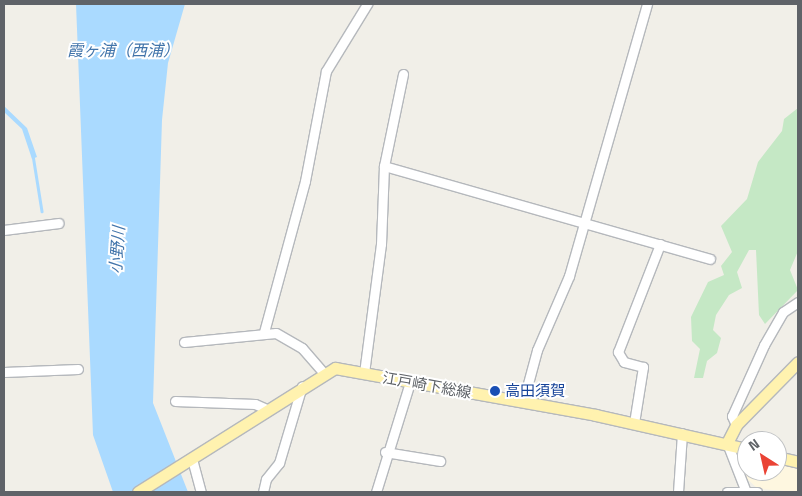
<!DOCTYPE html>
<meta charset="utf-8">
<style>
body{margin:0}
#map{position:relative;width:802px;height:496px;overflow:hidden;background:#f1efe8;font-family:"Titillium Web","Noto Sans JP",sans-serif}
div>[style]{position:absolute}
.commercial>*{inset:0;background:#fef7e0}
.green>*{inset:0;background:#c5e8c5}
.water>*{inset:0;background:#aadaff}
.stream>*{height:2.5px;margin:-1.25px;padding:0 1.25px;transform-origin:1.25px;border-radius:1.25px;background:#aadaff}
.roads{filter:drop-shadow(1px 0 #b5b8bc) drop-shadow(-1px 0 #b5b8bc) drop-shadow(0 1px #b5b8bc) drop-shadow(0 -1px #b5b8bc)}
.minor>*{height:9px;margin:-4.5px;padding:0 4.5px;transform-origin:4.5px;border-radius:4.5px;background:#fff}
.major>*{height:11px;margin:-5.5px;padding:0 5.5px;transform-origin:5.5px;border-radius:5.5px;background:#fff2af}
.dots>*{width:14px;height:14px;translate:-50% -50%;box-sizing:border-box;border:2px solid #fff;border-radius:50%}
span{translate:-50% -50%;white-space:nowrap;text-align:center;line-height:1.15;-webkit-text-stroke:4px #fff;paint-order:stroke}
.street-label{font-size:15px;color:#5f6368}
.transit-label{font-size:15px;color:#164399}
.left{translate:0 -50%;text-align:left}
.water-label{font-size:16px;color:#4174aa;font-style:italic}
.frame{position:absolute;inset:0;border:5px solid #5f6368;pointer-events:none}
.north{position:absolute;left:737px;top:431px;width:50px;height:50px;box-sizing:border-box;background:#fff;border:1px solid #bfc1c3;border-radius:50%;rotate:325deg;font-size:14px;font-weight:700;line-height:20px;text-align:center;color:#5f6368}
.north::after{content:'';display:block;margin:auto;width:18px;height:22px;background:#ea4335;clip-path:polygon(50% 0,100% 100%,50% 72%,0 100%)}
</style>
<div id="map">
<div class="commercial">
<i style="clip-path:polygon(732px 448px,747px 452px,747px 471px,777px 471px,777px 460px,798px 465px,798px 492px,758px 489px,742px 474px)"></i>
</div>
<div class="green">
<i style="clip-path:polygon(798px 108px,798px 251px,790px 270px,798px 290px,765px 324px,759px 315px,756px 250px,749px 250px,737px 272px,742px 288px,729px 295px,716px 315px,713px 330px,721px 338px,717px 353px,707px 361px,703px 378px,694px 378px,700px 349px,692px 341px,691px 317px,708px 282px,724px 275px,721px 266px,732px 252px,721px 226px,747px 199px,758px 162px,782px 131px,784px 119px)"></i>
</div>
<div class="water">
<i style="clip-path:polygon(76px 4px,185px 4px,168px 63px,162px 120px,153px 403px,188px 492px,113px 492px,93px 435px)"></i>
<i style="clip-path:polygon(4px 106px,27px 128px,37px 157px,32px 159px,22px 129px,4px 112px)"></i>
</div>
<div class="stream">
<i style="left:33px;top:155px;width:57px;rotate:80.9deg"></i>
</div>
<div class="roads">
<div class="minor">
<i style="left:384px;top:166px;width:339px;rotate:15.9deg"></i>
<i style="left:4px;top:230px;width:55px;rotate:-7.3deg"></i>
<i style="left:264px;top:332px;width:156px;rotate:-74.8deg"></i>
<i style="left:305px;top:181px;width:112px;rotate:-79.2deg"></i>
<i style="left:326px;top:71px;width:79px;rotate:-58.5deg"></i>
<i style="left:184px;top:342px;width:92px;rotate:-5.6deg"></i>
<i style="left:276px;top:333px;width:30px;rotate:30deg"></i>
<i style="left:302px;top:348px;width:32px;rotate:49deg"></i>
<i style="left:4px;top:372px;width:74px;rotate:-2.3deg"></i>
<i style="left:364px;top:373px;width:130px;rotate:-82.5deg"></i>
<i style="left:381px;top:244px;width:78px;rotate:-87.8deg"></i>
<i style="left:384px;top:166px;width:94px;rotate:-78.3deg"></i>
<i style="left:175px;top:401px;width:80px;rotate:2.1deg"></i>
<i style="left:255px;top:404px;width:13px;rotate:23deg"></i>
<i style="left:523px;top:402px;width:54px;rotate:-74.9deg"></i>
<i style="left:537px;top:350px;width:81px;rotate:-66.6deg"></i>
<i style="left:569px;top:276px;width:283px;rotate:-74deg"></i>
<i style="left:634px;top:423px;width:57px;rotate:-80.9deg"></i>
<i style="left:643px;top:367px;width:20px;rotate:-165deg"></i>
<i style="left:624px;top:362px;width:12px;rotate:-121deg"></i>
<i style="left:618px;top:352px;width:116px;rotate:-68.7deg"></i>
<i style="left:736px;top:425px;width:10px;rotate:-114deg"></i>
<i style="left:732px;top:416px;width:78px;rotate:-65.7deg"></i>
<i style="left:764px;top:345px;width:38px;rotate:-60deg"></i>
<i style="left:783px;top:312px;width:18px;rotate:-34deg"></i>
<i style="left:727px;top:443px;width:53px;rotate:68.8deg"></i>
<i style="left:385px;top:452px;width:56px;rotate:9.3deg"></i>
<i style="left:192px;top:459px;width:34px;rotate:75deg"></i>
<i style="left:263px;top:492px;width:13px;rotate:-77deg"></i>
<i style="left:266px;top:479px;width:21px;rotate:-51deg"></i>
<i style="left:279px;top:463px;width:80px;rotate:-73.4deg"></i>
<i style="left:376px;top:492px;width:115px;rotate:-72.8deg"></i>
<i style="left:678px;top:492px;width:59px;rotate:-86.1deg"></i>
<i style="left:727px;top:492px;width:30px"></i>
</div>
<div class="major">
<i style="left:727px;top:443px;width:20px;rotate:-63deg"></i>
<i style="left:736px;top:425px;width:88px;rotate:-45.5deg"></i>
<i style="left:777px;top:457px;width:22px;rotate:13deg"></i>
<i style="left:138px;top:492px;width:233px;rotate:-32.2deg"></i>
<i style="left:335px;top:368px;width:265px;rotate:10.2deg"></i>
<i style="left:596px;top:415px;width:155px;rotate:12.7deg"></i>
</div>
</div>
<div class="dots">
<i style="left:495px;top:391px;background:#1a4fb4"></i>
</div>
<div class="street-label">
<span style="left:427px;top:385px;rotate:10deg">江戸崎下総線</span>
</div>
<div class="transit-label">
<span class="left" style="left:505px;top:391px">高田須賀</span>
</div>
<div class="water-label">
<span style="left:123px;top:50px">霞ヶ浦（西浦）</span>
<span style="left:117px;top:250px;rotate:-86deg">小野川</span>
</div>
<div class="frame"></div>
<div class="north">N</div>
</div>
